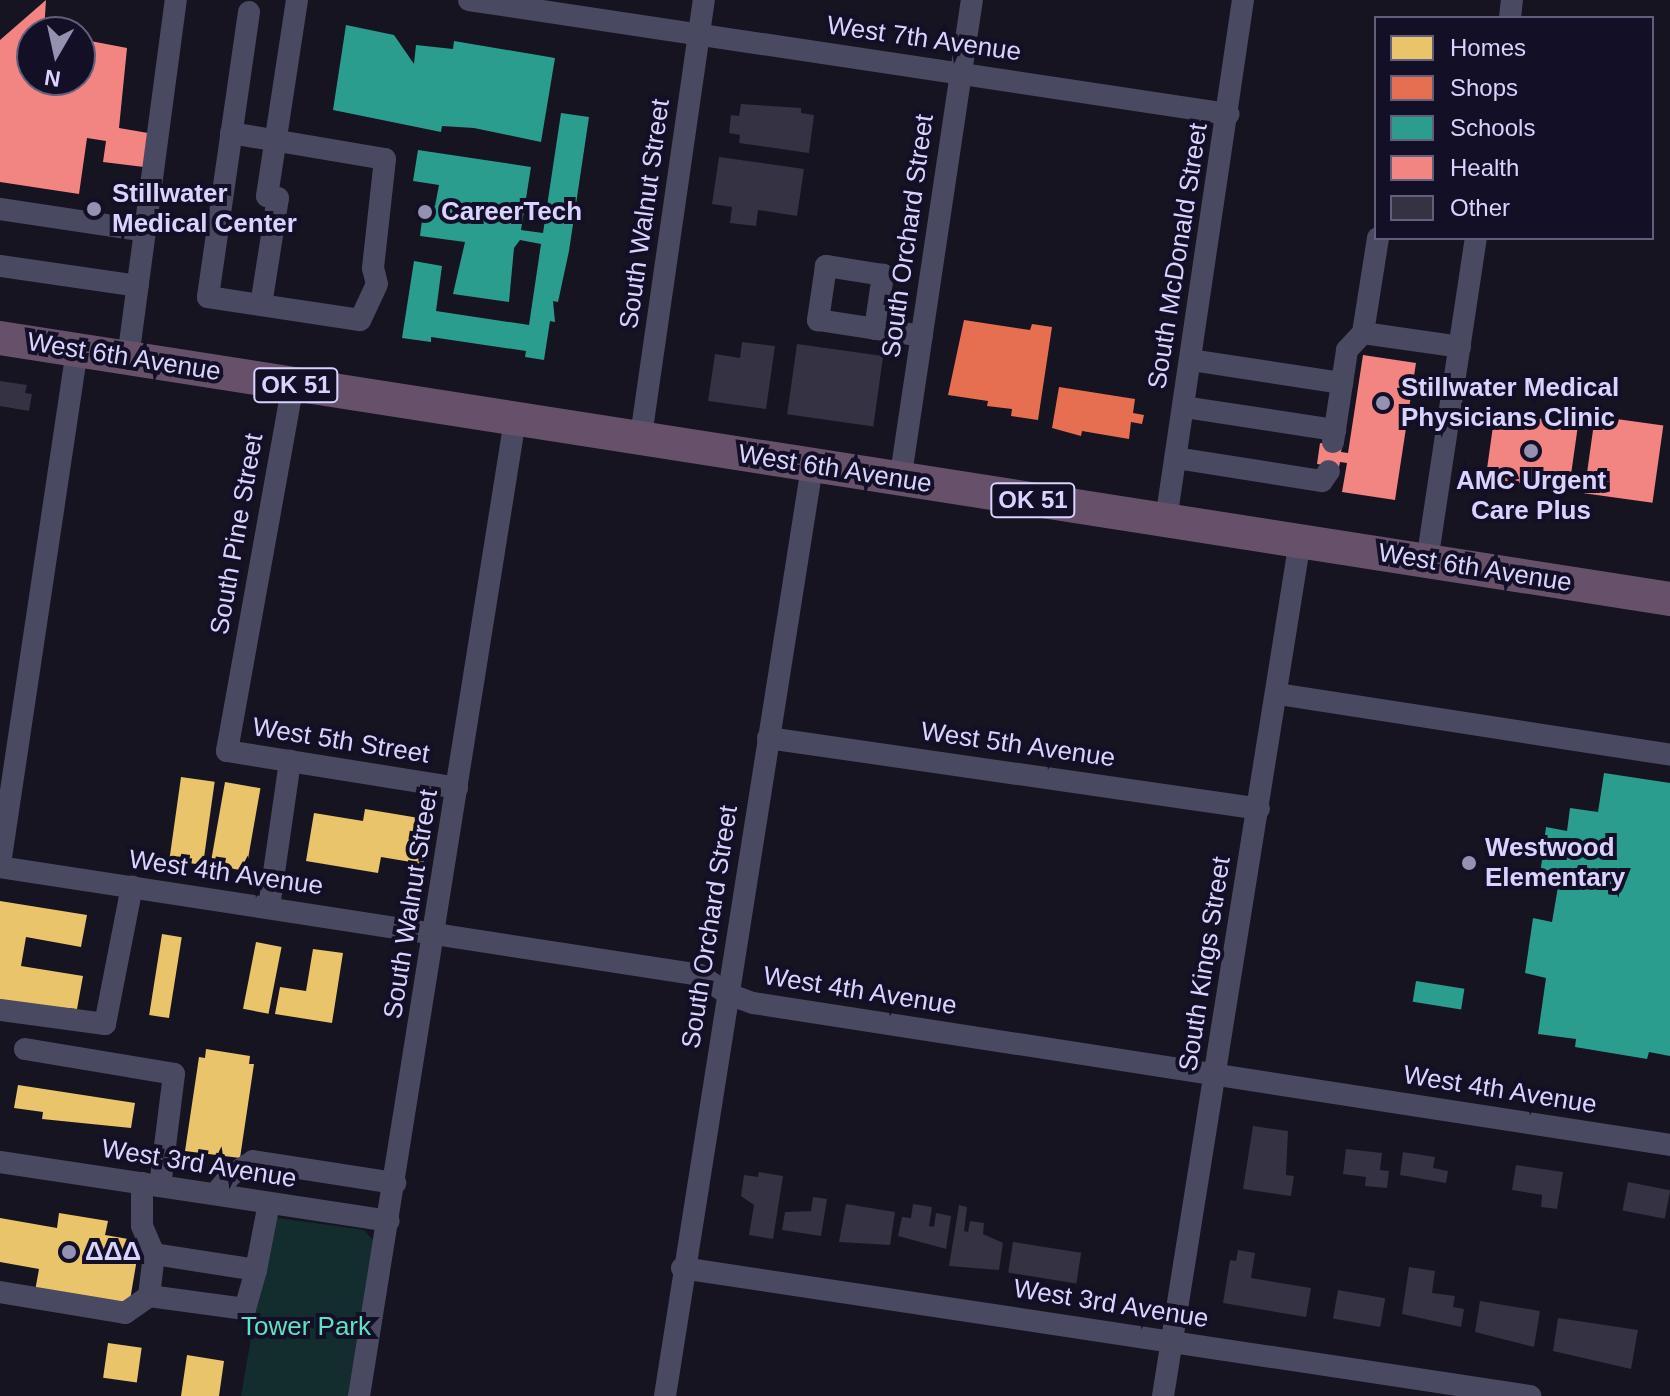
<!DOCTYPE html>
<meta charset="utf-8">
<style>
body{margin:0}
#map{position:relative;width:1670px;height:1396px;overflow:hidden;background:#161421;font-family:Arial,sans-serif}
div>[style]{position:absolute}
.green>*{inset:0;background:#132c2d}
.homes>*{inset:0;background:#e9c46a;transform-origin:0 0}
.shops>*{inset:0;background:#e76f51}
.schools>*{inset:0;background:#2a9d8f;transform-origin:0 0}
.health>*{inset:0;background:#f28482;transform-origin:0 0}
.building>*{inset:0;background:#343243;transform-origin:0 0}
.minor>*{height:22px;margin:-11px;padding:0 11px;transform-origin:11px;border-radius:11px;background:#4a4962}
.highway>*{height:34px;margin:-17px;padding:0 17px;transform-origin:17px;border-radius:17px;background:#67516a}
.dots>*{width:22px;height:22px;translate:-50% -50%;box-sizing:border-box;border:4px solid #130f26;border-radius:50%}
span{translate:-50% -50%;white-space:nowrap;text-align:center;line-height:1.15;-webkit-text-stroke:8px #130f26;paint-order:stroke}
.shield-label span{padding:2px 6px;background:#130f26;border:2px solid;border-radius:6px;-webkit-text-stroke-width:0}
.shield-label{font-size:24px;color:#d9d4ff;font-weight:700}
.street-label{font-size:26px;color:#d9d4ff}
.poi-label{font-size:26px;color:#d9d4ff;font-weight:700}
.left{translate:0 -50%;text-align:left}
.park-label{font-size:26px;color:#5fe0c0}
.legend{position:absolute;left:1374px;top:16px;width:280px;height:224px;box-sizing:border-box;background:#130f26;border:2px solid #625e7d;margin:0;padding:10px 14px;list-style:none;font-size:24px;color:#d9d4ff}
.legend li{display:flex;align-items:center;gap:16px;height:40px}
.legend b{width:40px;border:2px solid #625e7d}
.north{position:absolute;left:16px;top:16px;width:80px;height:80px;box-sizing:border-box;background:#130f26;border:2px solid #625e7d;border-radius:50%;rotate:189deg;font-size:22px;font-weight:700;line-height:32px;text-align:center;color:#d9d4ff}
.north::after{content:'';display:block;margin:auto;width:28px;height:36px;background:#9591b1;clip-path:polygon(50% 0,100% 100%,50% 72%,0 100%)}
</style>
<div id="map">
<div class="green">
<i style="clip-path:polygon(272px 1217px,364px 1230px,373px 1240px,348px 1396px,241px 1396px)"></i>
</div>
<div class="homes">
<i style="left:181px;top:777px;width:34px;height:84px;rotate:8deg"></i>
<i style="left:225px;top:782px;width:36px;height:84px;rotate:10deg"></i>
<i style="clip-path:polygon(365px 809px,431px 820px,423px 864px,381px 857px,378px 873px,306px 861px,314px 813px,363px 821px)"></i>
<i style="clip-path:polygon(0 901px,87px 915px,81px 947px,26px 937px,21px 966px,83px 976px,77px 1009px,0 1002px)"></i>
<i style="left:162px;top:934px;width:20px;height:82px;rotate:9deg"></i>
<i style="left:256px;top:942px;width:26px;height:68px;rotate:11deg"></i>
<i style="clip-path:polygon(313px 949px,343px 953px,332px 1023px,275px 1014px,280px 987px,306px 991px)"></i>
<i style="clip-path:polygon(206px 1049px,250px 1056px,249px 1064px,254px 1064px,240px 1158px,185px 1151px,199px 1057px,205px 1058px)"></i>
<i style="clip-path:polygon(18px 1085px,135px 1103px,131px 1128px,42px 1119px,43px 1112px,14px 1108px)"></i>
<i style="clip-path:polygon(59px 1213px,108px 1221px,105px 1235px,140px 1241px,129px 1306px,35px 1291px,39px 1269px,0 1262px,0 1218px,57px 1228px)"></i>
<i style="left:108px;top:1343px;width:34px;height:35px;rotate:8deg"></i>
<i style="clip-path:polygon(187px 1355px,224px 1361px,219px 1396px,181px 1396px)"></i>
</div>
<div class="shops">
<i style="clip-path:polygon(964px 320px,1030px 330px,1032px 324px,1052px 327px,1038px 420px,1011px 416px,1012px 409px,987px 406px,988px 401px,948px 395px)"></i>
<i style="clip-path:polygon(1059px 387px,1135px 399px,1133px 413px,1144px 415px,1142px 424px,1131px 422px,1129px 439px,1082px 431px,1081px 436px,1052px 428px)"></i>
</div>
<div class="schools">
<i style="clip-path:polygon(346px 25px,394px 35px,414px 64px,416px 45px,453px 49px,454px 41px,555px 58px,541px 142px,474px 128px,442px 126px,441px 132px,333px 110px)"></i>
<i style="clip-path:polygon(561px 113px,589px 117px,569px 251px,558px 302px,553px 301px,555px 322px,550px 321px,544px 360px,525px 357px,526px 351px,431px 337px,431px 342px,402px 338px,414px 261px,442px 266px,436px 311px,529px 325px,541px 244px,520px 240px,514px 248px,509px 302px,453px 294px,465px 242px,420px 236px,424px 205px,435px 206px,439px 185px,413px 181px,418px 150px,531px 167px,521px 230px,543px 233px)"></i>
<i style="clip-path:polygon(1604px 773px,1670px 783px,1670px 1056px,1649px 1052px,1647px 1059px,1575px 1047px,1576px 1039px,1538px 1034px,1546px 978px,1525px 973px,1533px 918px,1552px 922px,1558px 887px,1539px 884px,1546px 827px,1567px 831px,1570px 808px,1598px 812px)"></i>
<i style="left:1416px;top:981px;width:49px;height:21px;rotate:9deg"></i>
</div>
<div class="health">
<i style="clip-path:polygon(46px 0,44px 32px,32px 32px,32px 80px,80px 80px,80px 39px,127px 48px,119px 128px,148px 133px,144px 167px,103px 162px,106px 141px,87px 138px,79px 194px,0 182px,0 40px)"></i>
<i style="clip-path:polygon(1363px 355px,1416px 363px,1395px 500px,1342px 492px,1347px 463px,1340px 462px,1339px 467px,1317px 464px,1320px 443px,1342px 446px,1341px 452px,1348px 453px)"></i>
<i style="left:1495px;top:412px;width:84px;height:67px;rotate:8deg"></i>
<i style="left:1595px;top:416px;width:69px;height:78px;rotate:8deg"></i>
</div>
<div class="building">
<i style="clip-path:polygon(741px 104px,801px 108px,801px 113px,814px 115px,809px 153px,739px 143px,740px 135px,729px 133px,731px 115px,739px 116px)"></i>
<i style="clip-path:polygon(719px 157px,804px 169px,797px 216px,758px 210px,756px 226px,730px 223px,732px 207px,712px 204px)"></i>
<i style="clip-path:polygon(742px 342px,775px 346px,766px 409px,708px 401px,715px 354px,740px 358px)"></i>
<i style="left:797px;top:344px;width:87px;height:71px;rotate:8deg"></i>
<i style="clip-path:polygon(0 381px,27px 385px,25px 393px,32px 394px,29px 411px,0 406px)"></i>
<i style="clip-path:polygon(1253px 1126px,1288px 1131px,1286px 1175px,1294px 1176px,1291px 1196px,1243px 1189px)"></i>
<i style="clip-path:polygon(1346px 1149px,1382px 1153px,1380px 1170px,1389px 1171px,1387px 1188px,1365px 1186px,1366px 1177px,1343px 1174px)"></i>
<i style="clip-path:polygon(1403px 1152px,1435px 1157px,1433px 1168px,1448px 1171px,1446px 1183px,1400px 1175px)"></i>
<i style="clip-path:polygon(1516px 1165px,1563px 1172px,1557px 1209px,1541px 1207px,1542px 1195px,1512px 1190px)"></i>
<i style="clip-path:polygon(759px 1172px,783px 1176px,773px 1239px,749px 1235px,754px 1205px,741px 1196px,744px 1175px,758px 1177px)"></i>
<i style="left:1628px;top:1182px;width:43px;height:29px;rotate:11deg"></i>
<i style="clip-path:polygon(813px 1197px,827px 1199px,821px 1236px,782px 1230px,785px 1212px,811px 1211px)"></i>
<i style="clip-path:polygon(846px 1204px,895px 1212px,890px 1245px,839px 1242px)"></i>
<i style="clip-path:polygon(913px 1204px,932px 1207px,929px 1226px,934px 1227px,936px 1213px,951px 1216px,946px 1249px,898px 1236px,902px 1217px,911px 1218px)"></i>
<i style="clip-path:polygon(959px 1205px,967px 1207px,964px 1231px,968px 1232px,970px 1221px,984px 1223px,983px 1234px,1003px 1243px,999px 1270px,949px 1266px)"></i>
<i style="left:1013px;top:1242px;width:69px;height:31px;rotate:9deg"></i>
<i style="clip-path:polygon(1238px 1250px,1255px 1253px,1251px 1278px,1311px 1288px,1306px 1317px,1223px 1303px,1230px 1260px,1236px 1261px)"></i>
<i style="clip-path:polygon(1409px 1267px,1435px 1271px,1432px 1293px,1455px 1296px,1453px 1307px,1464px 1309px,1461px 1327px,1402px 1314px)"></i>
<i style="left:1338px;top:1290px;width:48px;height:29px;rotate:10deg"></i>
<i style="clip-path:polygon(1480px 1301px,1540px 1311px,1534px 1347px,1475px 1332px)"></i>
<i style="clip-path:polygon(1558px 1318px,1638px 1330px,1631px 1369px,1553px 1351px)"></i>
</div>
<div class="minor">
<i style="left:469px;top:0;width:768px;rotate:8.54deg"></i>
<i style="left:249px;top:12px;width:288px;rotate:98.2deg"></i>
<i style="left:208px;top:297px;width:54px;rotate:8.6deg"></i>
<i style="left:261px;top:305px;width:108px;rotate:-81deg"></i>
<i style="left:278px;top:198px;width:11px;rotate:-170deg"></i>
<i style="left:267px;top:196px;width:198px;rotate:-81.3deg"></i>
<i style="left:1510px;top:18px;width:18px;rotate:-84deg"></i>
<i style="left:231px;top:133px;width:156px;rotate:9.6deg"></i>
<i style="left:385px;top:159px;width:110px;rotate:96.3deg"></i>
<i style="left:373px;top:268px;width:16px;rotate:76deg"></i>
<i style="left:377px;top:284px;width:40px;rotate:115deg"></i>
<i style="left:360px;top:320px;width:100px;rotate:-171.4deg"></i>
<i style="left:0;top:209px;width:147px;rotate:8.6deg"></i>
<i style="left:1378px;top:238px;width:96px;rotate:99deg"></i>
<i style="left:1363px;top:333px;width:98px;rotate:8.2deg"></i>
<i style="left:0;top:266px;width:139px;rotate:8.2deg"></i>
<i style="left:875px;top:329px;width:55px;rotate:-81.6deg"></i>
<i style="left:883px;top:275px;width:58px;rotate:-171deg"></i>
<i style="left:826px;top:266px;width:55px;rotate:98.4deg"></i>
<i style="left:818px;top:320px;width:105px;rotate:8.7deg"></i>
<i style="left:128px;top:358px;width:361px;rotate:-82.4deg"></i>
<i style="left:1191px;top:360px;width:153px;rotate:8.7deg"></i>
<i style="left:293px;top:384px;width:373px;rotate:100.2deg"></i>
<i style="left:227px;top:751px;width:233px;rotate:9.1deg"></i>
<i style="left:1184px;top:407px;width:153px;rotate:8.7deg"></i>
<i style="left:641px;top:436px;width:441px;rotate:-81.8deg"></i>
<i style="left:1333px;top:442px;width:93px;rotate:-81.3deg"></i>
<i style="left:1347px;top:350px;width:23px;rotate:-47deg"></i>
<i style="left:1176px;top:458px;width:148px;rotate:9deg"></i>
<i style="left:1322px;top:481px;width:12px;rotate:-55deg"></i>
<i style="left:900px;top:481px;width:486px;rotate:-81.5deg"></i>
<i style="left:1166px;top:520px;width:526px;rotate:-81.58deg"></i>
<i style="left:1427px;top:561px;width:327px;rotate:-81.4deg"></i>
<i style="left:1278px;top:694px;width:397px;rotate:8.8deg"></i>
<i style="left:768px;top:738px;width:496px;rotate:8.2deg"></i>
<i style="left:0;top:864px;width:520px;rotate:-81.48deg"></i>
<i style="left:0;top:867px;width:708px;rotate:8.77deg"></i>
<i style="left:700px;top:975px;width:34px;rotate:34deg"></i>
<i style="left:728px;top:994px;width:27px;rotate:20deg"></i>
<i style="left:753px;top:1003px;width:928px;rotate:8.8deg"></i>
<i style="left:269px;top:907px;width:148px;rotate:-81.8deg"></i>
<i style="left:0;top:1010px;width:106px;rotate:7.6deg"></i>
<i style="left:105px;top:1024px;width:140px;rotate:-78.9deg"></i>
<i style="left:25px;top:1049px;width:151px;rotate:9.5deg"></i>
<i style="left:174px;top:1074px;width:113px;rotate:97.1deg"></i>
<i style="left:0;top:1162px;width:393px;rotate:8.6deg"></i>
<i style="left:142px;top:1183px;width:43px;rotate:90deg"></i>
<i style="left:142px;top:1226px;width:30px;rotate:67deg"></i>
<i style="left:154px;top:1254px;width:103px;rotate:8.9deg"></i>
<i style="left:256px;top:1270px;width:68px;rotate:-79deg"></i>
<i style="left:215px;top:1194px;width:25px;rotate:-50deg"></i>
<i style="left:231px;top:1175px;width:26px;rotate:-32deg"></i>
<i style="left:253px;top:1161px;width:144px;rotate:8.8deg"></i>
<i style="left:154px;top:1254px;width:42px;rotate:96.8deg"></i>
<i style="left:149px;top:1296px;width:97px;rotate:7.7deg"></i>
<i style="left:245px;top:1309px;width:41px;rotate:-74.2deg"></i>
<i style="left:682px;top:1268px;width:858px;rotate:8.58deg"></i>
<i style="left:0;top:1292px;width:127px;rotate:9.5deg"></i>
<i style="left:125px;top:1313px;width:29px;rotate:-35deg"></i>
<i style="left:359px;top:1396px;width:988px;rotate:-80.92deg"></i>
<i style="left:665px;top:1396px;width:941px;rotate:-81.01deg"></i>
<i style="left:1163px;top:1396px;width:866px;rotate:-80.9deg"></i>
</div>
<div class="highway">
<i style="left:0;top:338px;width:1690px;rotate:8.88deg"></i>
</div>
<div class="dots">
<i style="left:94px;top:209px;background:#9591b1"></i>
<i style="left:425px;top:212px;background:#9591b1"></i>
<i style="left:1383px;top:403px;background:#9591b1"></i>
<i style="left:1531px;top:451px;background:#9591b1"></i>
<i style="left:1469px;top:863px;background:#9591b1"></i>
<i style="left:69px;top:1252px;background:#9591b1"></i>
</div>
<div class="shield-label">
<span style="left:296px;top:385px">OK 51</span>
<span style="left:1033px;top:500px">OK 51</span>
</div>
<div class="street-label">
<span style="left:924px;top:39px;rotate:8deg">West 7th Avenue</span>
<span style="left:645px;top:214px;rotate:-82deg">South Walnut Street</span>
<span style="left:908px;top:236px;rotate:-82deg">South Orchard Street</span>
<span style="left:1178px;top:256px;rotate:-81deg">South McDonald Street</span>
<span style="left:124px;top:357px;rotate:9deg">West 6th Avenue</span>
<span style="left:835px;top:469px;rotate:9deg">West 6th Avenue</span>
<span style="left:237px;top:534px;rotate:-80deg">South Pine Street</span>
<span style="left:1475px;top:568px;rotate:9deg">West 6th Avenue</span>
<span style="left:341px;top:741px;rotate:9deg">West 5th Street</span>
<span style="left:1018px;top:745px;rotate:8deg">West 5th Avenue</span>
<span style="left:226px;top:873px;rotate:8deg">West 4th Avenue</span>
<span style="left:411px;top:904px;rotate:-81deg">South Walnut Street</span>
<span style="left:710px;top:927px;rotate:-81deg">South Orchard Street</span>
<span style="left:1205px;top:964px;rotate:-81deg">South Kings Street</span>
<span style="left:860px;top:991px;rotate:9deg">West 4th Avenue</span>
<span style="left:1500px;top:1090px;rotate:9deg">West 4th Avenue</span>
<span style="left:199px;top:1164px;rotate:9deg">West 3rd Avenue</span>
<span style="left:1111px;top:1304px;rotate:9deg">West 3rd Avenue</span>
</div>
<div class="poi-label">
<span class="left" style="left:112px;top:209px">Stillwater<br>Medical Center</span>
<span class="left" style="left:441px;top:212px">CareerTech</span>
<span class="left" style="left:1401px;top:403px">Stillwater Medical<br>Physicians Clinic</span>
<span style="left:1531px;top:496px">AMC Urgent<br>Care Plus</span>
<span class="left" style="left:1485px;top:863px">Westwood<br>Elementary</span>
<span class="left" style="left:85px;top:1252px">ΔΔΔ</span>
</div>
<div class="park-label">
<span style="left:306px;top:1327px">Tower Park</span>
</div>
<ul class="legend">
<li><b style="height:22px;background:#e9c46a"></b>Homes</li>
<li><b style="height:22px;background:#e76f51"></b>Shops</li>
<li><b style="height:22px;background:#2a9d8f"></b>Schools</li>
<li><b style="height:22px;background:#f28482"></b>Health</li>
<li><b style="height:22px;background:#343243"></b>Other</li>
</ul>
<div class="north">N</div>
</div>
